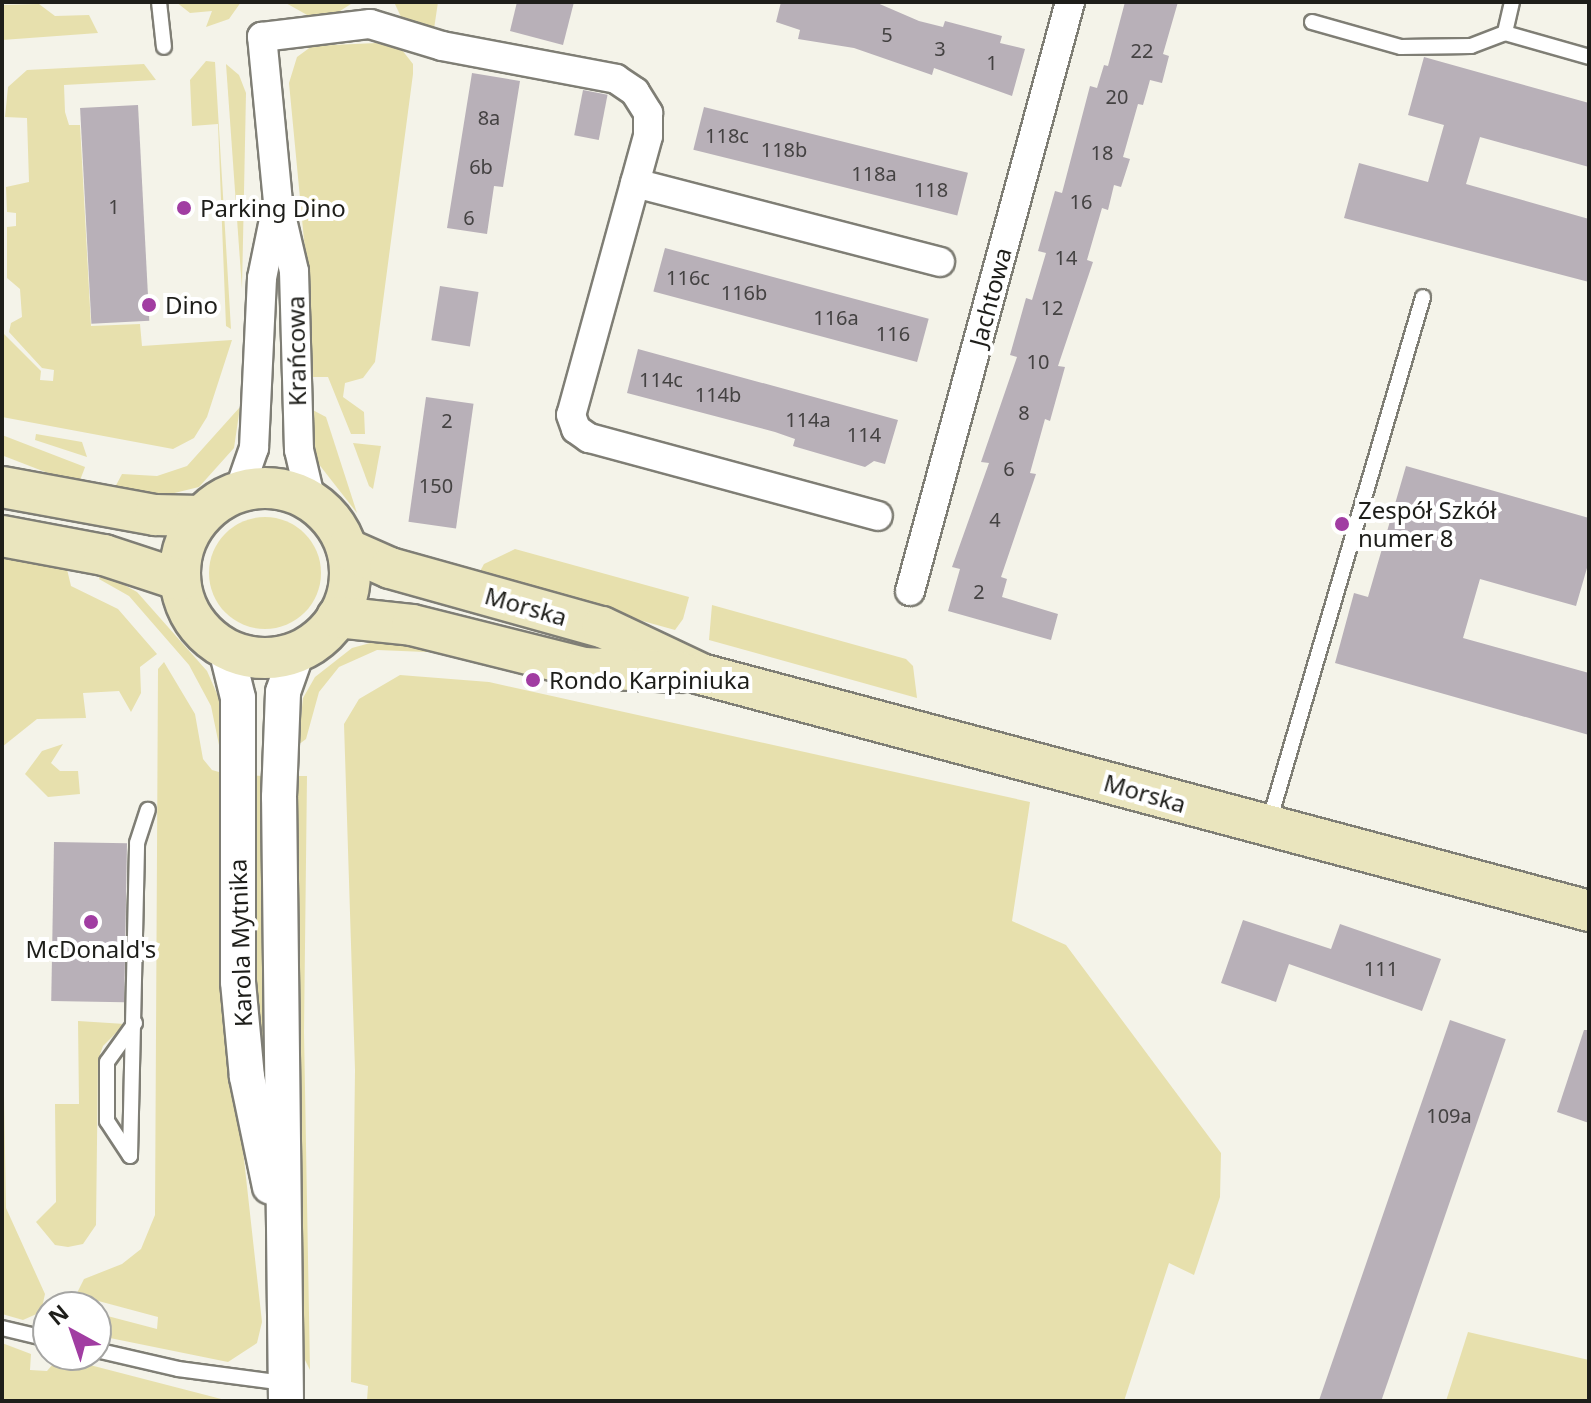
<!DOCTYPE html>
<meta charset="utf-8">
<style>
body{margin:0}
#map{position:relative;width:1591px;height:1403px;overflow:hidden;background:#f4f3e9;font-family:"Noto Sans",sans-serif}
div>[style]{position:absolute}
.green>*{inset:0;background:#e7e0ad;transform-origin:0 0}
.round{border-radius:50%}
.building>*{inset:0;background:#b8b0b8;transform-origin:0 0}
.roads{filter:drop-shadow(2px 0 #7f7e75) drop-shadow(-2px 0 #7f7e75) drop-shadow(0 2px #7f7e75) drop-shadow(0 -2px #7f7e75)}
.service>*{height:14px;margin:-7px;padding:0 7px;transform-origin:7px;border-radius:7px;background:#fff}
.minor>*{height:28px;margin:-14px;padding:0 14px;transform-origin:14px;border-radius:14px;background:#fff}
.tertiary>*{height:34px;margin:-17px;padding:0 17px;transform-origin:17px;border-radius:17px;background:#fff}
.secondary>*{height:40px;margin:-20px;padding:0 20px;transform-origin:20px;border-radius:20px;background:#eae5be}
.secondary>.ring{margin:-20px;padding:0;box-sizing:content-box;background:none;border:40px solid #eae5be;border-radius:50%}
.dots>*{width:22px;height:22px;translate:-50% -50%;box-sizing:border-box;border:4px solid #fff;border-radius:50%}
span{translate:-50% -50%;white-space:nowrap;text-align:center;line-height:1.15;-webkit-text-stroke:8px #fff;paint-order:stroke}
.number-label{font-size:20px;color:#444242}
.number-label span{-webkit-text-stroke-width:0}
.poi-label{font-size:24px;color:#1e1e1a}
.left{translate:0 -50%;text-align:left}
.street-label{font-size:24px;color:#1e1e1a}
.frame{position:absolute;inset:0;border:4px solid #1e1e1a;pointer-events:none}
.north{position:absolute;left:32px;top:1291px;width:80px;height:80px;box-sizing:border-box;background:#fff;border:2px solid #a5a5a3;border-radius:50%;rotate:320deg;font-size:22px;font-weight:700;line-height:32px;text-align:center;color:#1e1e1a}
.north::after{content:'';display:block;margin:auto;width:28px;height:36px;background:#a13da2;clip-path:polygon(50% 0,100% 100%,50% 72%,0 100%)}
</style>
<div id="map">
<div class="green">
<i style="clip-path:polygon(176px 2px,241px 2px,229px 19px,206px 27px,212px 11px,190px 13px)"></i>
<i style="clip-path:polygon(284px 2px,354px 2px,337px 13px,309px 16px)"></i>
<i style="clip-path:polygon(394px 2px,438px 2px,434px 29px,402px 19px)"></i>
<i style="clip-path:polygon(39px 4px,55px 16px,89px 15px,98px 33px,2px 40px,2px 5px)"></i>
<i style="clip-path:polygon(376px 43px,402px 50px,413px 64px,413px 74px,375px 362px,363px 378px,345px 383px,343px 397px,364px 412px,365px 434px,351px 434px,328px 377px,307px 377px,308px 282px,289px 83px,297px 57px,312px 46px)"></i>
<i style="clip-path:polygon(206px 61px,215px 62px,231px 329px,226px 326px,218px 124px,192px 126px,190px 80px)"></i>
<i style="clip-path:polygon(144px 64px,156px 80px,64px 85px,65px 112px,69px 125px,80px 125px,91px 326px,140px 324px,142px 346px,232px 340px,207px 417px,194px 438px,173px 449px,2px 417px,2px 332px,41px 371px,40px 380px,53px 381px,54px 370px,42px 368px,9px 332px,11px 323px,22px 317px,20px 289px,7px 278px,7px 227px,16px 226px,16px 213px,7px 212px,6px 187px,29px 182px,27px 118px,5px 117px,8px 87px,27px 70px)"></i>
<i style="clip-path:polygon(226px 64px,239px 75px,246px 93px,242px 289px)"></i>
<i style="clip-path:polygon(240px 407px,234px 448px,199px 487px,158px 497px,113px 491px,122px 474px,157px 476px,187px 466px)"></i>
<i style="clip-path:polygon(307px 407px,326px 417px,357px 513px,314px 458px)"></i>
<i style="clip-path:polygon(36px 434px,82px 442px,87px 457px,35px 440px)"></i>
<i style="left:2px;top:435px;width:89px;height:19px;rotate:21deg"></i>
<i style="clip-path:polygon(353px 443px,381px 446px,373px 489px,369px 486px)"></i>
<i class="round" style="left:209px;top:517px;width:112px;height:112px"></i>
<i style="clip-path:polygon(515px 549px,689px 597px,683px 619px,675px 630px,478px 575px,484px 564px)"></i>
<i style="clip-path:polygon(2px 553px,66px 565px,71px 586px,118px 609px,157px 654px,140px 667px,141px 693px,131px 712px,119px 691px,83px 693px,86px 718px,37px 719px,2px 747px)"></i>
<i style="clip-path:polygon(101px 572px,137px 592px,207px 671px,225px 712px,227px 745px,219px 745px,211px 706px,189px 665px,129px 596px,99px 579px)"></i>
<i style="clip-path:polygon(712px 605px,906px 659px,913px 666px,917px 698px,709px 640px)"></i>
<i style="clip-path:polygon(381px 640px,427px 646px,426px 652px,377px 650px,339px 667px,319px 692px,306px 739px,298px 745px,303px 698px,315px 677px,352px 648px)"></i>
<i style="clip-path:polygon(164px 662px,195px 714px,203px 759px,212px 770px,226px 774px,235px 1078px,262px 1322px,257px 1343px,228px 1362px,100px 1336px,96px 1313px,157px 1329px,158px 1317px,76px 1295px,84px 1279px,122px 1264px,141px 1249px,155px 1215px,158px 669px)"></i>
<i style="clip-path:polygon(400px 675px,489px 682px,1030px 802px,1012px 921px,1066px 945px,1221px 1153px,1220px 1197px,1194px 1275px,1169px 1263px,1124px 1401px,367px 1401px,368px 1386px,351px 1382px,355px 1070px,344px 724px,359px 699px)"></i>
<i style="clip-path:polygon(63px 744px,51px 763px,60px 771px,78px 771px,80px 794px,48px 797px,25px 774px,42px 751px)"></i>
<i style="clip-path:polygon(249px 775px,262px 776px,265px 1079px,252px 1014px)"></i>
<i style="clip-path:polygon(296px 776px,307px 776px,304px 1032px,310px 1370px,302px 1354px)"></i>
<i style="clip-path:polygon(2px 981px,6px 1208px,45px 1294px,41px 1312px,23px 1320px,2px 1314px)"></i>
<i style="clip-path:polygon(78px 1021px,125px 1024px,103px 1046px,98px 1060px,96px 1225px,83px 1244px,68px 1247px,55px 1245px,36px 1222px,56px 1202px,55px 1104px,79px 1104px)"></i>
<i style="clip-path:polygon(1468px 1332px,1589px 1360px,1589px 1401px,1446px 1401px)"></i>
<i style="clip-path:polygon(2px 1343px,31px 1354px,30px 1370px,47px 1371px,59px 1357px,229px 1401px,2px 1401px)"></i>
</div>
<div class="building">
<i style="clip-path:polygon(517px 2px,574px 2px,563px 45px,510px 31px)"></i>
<i style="clip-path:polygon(781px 2px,875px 2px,919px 21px,943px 27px,945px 21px,1002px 36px,1000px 43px,1025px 49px,1012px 96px,934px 68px,932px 75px,854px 48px,798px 39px,800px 30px,776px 22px)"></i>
<i style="clip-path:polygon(1125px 2px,1178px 2px,1163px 54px,1169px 56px,1162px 83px,1150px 80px,1143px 105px,1138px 104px,1123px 157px,1130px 159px,1121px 187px,1114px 185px,1108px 210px,1102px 208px,1087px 260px,1093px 262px,1058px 366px,1065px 367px,1050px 421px,1045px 419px,1030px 473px,1036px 474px,1001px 577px,1007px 579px,1002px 597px,1058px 614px,1051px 640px,948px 611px,960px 569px,952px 567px,989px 463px,981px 462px,1017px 357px,1010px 355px,1026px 298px,1032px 300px,1046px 253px,1038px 251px,1055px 191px,1062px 193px,1090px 86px,1097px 88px,1104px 65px,1108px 66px)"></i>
<i style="clip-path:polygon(1424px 57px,1589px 103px,1589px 167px,1480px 137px,1466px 184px,1589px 219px,1589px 282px,1344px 218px,1359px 163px,1428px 182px,1444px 125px,1408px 115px)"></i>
<i style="clip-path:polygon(472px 73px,520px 81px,503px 187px,494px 186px,487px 234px,447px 228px)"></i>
<i style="left:583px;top:90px;width:25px;height:46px;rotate:11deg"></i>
<i style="left:138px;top:105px;width:216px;height:58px;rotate:87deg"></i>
<i style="left:704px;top:107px;width:272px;height:44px;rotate:14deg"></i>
<i style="left:665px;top:248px;width:273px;height:45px;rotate:15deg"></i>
<i style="left:440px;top:286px;width:39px;height:55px;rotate:9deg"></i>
<i style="clip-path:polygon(638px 349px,898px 420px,885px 464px,874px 461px,865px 467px,793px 446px,795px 439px,775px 432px,627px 393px)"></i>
<i style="left:426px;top:397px;width:48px;height:126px;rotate:8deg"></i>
<i style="clip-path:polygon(1406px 466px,1589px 518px,1589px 561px,1576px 606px,1480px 579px,1463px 638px,1589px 673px,1589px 735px,1335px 663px,1354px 593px,1368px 597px)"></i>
<i style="left:54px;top:842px;width:73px;height:159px;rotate:1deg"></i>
<i style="clip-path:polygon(1243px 920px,1331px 949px,1340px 924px,1441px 959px,1422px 1011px,1289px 964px,1276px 1002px,1221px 983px)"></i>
<i style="left:1450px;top:1020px;width:59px;height:402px;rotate:19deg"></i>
<i style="clip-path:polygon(1584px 1030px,1589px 1030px,1589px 1123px,1557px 1112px)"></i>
</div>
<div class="roads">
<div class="service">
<i style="left:159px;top:2px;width:45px;rotate:83.7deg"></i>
<i style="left:1512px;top:2px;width:32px;rotate:103deg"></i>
<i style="left:1505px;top:33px;width:87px;rotate:15.9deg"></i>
<i style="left:1312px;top:22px;width:92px;rotate:15.7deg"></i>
<i style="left:1401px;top:47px;width:70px;rotate:-0.8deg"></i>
<i style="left:1471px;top:46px;width:36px;rotate:-21deg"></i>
<i style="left:1269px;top:822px;width:547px;rotate:-73.65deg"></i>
<i style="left:130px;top:1156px;width:313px;rotate:-88.7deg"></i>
<i style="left:137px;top:843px;width:35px;rotate:-72deg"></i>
<i style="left:130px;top:1156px;width:42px;rotate:-123.3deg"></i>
<i style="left:107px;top:1121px;width:59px;rotate:-90deg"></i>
<i style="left:107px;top:1062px;width:48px;rotate:-54.3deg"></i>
<i style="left:2px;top:1328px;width:47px;rotate:13.4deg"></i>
<i style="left:96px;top:1350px;width:84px;rotate:13deg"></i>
<i style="left:178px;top:1369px;width:108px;rotate:7.5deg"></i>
</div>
<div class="minor">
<i style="left:635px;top:183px;width:315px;rotate:14.5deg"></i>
<i style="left:239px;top:491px;width:46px;rotate:-70.8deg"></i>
<i style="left:254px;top:448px;width:170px;rotate:-87.3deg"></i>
<i style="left:262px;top:278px;width:69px;rotate:-78.4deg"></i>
<i style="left:311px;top:501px;width:52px;rotate:-103.2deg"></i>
<i style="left:299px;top:450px;width:179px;rotate:-91.6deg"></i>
<i style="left:294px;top:271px;width:71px;rotate:-103.1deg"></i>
<i style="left:278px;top:202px;width:166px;rotate:-95.5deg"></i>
<i style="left:262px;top:37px;width:109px;rotate:-6.9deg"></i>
<i style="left:370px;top:24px;width:75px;rotate:17deg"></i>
<i style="left:442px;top:46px;width:177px;rotate:10.7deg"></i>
<i style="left:616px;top:79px;width:23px;rotate:34deg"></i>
<i style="left:635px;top:92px;width:25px;rotate:58deg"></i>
<i style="left:648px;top:113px;width:23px;rotate:90deg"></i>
<i style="left:648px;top:136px;width:289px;rotate:105.4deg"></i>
<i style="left:571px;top:415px;width:15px;rotate:70deg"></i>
<i style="left:576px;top:429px;width:16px;rotate:35deg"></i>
<i style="left:589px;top:438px;width:299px;rotate:15.1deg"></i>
<i style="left:910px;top:591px;width:610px;rotate:-74.8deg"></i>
</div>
<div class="tertiary">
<i style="left:226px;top:649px;width:50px;rotate:76.2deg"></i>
<i style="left:238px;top:698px;width:284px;rotate:90deg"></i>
<i style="left:238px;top:982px;width:95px;rotate:84.6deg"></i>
<i style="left:247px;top:1077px;width:112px;rotate:78.2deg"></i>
<i style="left:286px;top:1401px;width:604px;rotate:-90.66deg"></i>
<i style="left:279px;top:797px;width:105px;rotate:-87.8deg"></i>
<i style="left:283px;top:692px;width:42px;rotate:-70.7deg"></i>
</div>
<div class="secondary">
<i style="left:2px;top:487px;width:156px;rotate:10.4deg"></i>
<i style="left:155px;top:515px;width:46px;rotate:1.2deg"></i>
<i class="ring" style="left:180px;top:488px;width:130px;height:130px"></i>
<i style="left:2px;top:536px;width:104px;rotate:10.6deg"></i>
<i style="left:104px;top:555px;width:80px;rotate:18.2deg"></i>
<i style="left:347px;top:549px;width:47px;rotate:23.8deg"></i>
<i style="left:390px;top:568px;width:220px;rotate:15.6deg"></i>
<i style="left:602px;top:627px;width:110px;rotate:25.4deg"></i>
<i style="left:701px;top:674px;width:919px;rotate:14.94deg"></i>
<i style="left:337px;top:617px;width:75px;rotate:6.1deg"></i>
<i style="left:412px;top:625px;width:177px;rotate:14deg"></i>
<i style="left:584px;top:668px;width:95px;rotate:2.4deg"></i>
</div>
</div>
<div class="dots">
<i style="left:184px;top:208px;background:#a13da2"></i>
<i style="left:149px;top:305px;background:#a13da2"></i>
<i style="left:1342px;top:524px;background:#a13da2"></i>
<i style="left:533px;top:680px;background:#a13da2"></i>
<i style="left:91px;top:922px;background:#a13da2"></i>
</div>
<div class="number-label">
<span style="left:887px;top:34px">5</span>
<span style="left:940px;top:48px">3</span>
<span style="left:1142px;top:50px">22</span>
<span style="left:992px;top:62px">1</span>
<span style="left:1117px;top:96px">20</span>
<span style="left:489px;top:117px">8a</span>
<span style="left:727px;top:135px">118c</span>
<span style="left:784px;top:149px">118b</span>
<span style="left:1102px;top:152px">18</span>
<span style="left:481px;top:166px">6b</span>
<span style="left:874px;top:173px">118a</span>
<span style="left:931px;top:189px">118</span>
<span style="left:1081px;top:201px">16</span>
<span style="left:114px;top:206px">1</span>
<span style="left:469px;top:217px">6</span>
<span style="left:1066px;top:257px">14</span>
<span style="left:688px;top:277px">116c</span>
<span style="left:744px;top:292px">116b</span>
<span style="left:1052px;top:307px">12</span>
<span style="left:836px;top:317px">116a</span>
<span style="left:893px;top:333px">116</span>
<span style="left:1038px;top:361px">10</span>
<span style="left:661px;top:379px">114c</span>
<span style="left:718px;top:394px">114b</span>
<span style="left:1024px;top:412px">8</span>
<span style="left:808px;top:419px">114a</span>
<span style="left:447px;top:420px">2</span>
<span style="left:864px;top:434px">114</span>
<span style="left:1009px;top:468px">6</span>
<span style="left:436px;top:485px">150</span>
<span style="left:995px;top:519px">4</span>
<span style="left:979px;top:591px">2</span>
<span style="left:1381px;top:968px">111</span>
<span style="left:1449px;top:1115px">109a</span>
</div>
<div class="poi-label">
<span class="left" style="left:200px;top:208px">Parking Dino</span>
<span class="left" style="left:165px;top:305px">Dino</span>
<span class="left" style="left:1358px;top:524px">Zespół Szkół<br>numer 8</span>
<span class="left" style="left:549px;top:680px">Rondo Karpiniuka</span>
<span style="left:91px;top:949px">McDonald's</span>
</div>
<div class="street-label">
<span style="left:990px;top:297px;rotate:-75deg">Jachtowa</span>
<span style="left:296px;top:351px;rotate:-91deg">Krańcowa</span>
<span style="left:526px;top:606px;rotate:16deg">Morska</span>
<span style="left:1145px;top:793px;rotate:16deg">Morska</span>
<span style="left:240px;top:943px;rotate:-92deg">Karola Mytnika</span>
</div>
<div class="frame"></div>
<div class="north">N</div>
</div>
